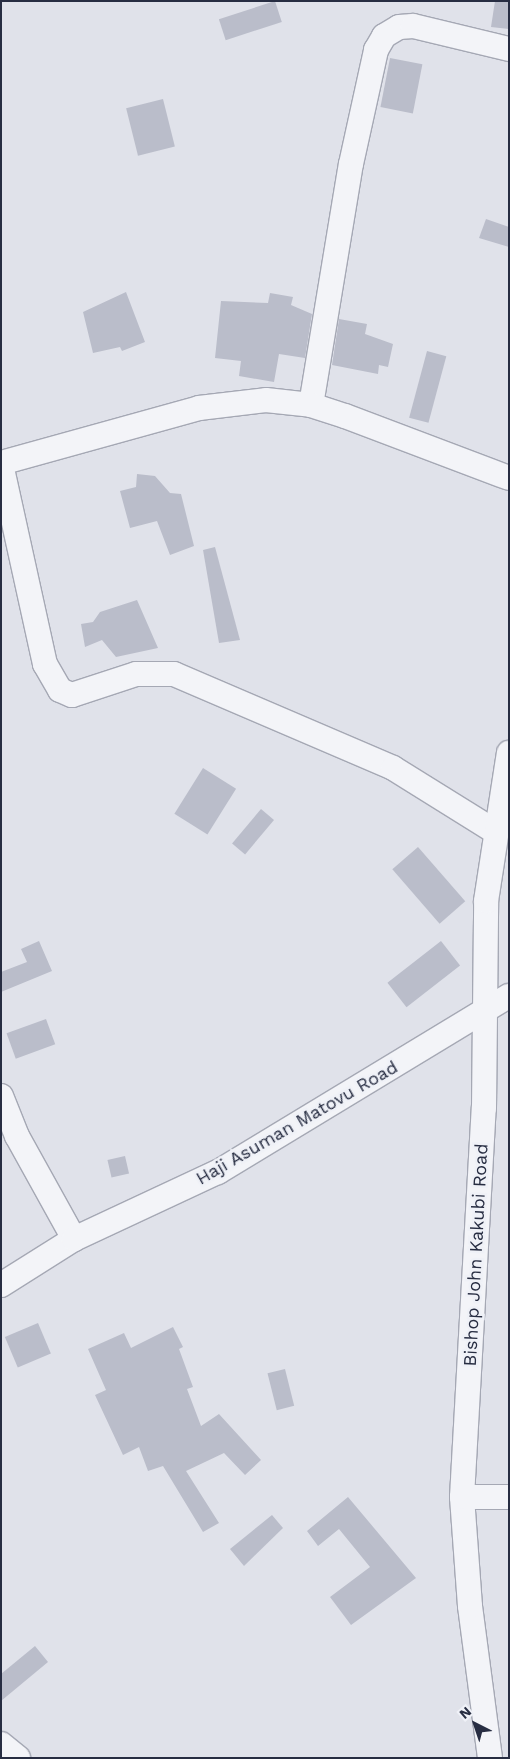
<!DOCTYPE html>
<style>
body{margin:0}
#map{position:relative;width:510px;height:1759px;overflow:hidden;background:#e0e2ea;font-family:"Work Sans",sans-serif}
div>[style]{position:absolute}
.building>*{inset:0;background:#babdca;transform-origin:0 0}
.roads{filter:drop-shadow(1px 0 #a5a8b4) drop-shadow(-1px 0 #a5a8b4) drop-shadow(0 1px #a5a8b4) drop-shadow(0 -1px #a5a8b4)}
.minor>*{height:24px;margin:-12px;padding:0 12px;transform-origin:12px;border-radius:12px;background:#f3f4f8}
span{translate:-50% -50%;white-space:nowrap;text-align:center;line-height:1.15;-webkit-text-stroke:5px #eff1f7;paint-order:stroke}
.street-label{font-size:18px;color:#272d42}
.frame{position:absolute;inset:0;border:2px solid #272d42;pointer-events:none}
.north{position:absolute;left:450px;top:1699px;width:50px;height:50px;-webkit-text-stroke:4px #eff1f7;paint-order:stroke;rotate:319deg;font-size:14px;font-weight:700;line-height:20px;text-align:center;color:#272d42}
.north::after{content:'';display:block;margin:auto;width:18px;height:22px;background:#272d42;clip-path:polygon(50% 0,100% 100%,50% 72%,0 100%)}
</style>
<div id="map">
<div class="building">
<i style="left:275px;top:1px;width:22px;height:59px;rotate:72deg"></i>
<i style="clip-path:polygon(495px 1px,509px 1px,509px 29px,491px 27px)"></i>
<i style="left:390px;top:58px;width:33px;height:50px;rotate:11deg"></i>
<i style="left:163px;top:99px;width:49px;height:38px;rotate:76deg"></i>
<i style="clip-path:polygon(486px 219px,509px 227px,509px 247px,479px 238px)"></i>
<i style="clip-path:polygon(126px 292px,145px 342px,122px 351px,120px 347px,93px 353px,83px 312px)"></i>
<i style="clip-path:polygon(270px 293px,293px 297px,291px 305px,312px 314px,305px 358px,279px 354px,274px 382px,239px 376px,241px 361px,215px 358px,221px 301px,268px 303px)"></i>
<i style="clip-path:polygon(339px 319px,367px 324px,365px 334px,393px 344px,388px 367px,379px 365px,378px 374px,332px 365px)"></i>
<i style="left:427px;top:351px;width:20px;height:69px;rotate:15deg"></i>
<i style="clip-path:polygon(137px 474px,155px 476px,170px 493px,181px 494px,194px 546px,170px 555px,157px 521px,130px 528px,120px 491px,136px 487px)"></i>
<i style="clip-path:polygon(215px 547px,240px 640px,219px 643px,203px 550px)"></i>
<i style="clip-path:polygon(137px 600px,158px 648px,116px 657px,102px 640px,85px 647px,81px 624px,93px 622px,100px 612px)"></i>
<i style="left:203px;top:768px;width:39px;height:54px;rotate:32deg"></i>
<i style="left:261px;top:809px;width:17px;height:45px;rotate:40deg"></i>
<i style="left:418px;top:847px;width:72px;height:34px;rotate:49deg"></i>
<i style="clip-path:polygon(39px 941px,52px 971px,1px 992px,1px 972px,27px 962px,21px 949px)"></i>
<i style="left:441px;top:941px;width:31px;height:68px;rotate:52deg"></i>
<i style="left:46px;top:1019px;width:27px;height:42px;rotate:70deg"></i>
<i style="left:125px;top:1156px;width:18px;height:18px;rotate:77deg"></i>
<i style="left:38px;top:1323px;width:33px;height:36px;rotate:67deg"></i>
<i style="clip-path:polygon(173px 1327px,183px 1347px,179px 1349px,193px 1387px,187px 1389px,201px 1426px,219px 1414px,261px 1460px,245px 1475px,224px 1453px,186px 1471px,219px 1523px,203px 1532px,163px 1466px,148px 1471px,139px 1447px,123px 1455px,95px 1395px,106px 1390px,88px 1349px,124px 1333px,131px 1348px)"></i>
<i style="left:285px;top:1369px;width:38px;height:18px;rotate:76deg"></i>
<i style="clip-path:polygon(348px 1497px,416px 1578px,351px 1625px,330px 1597px,370px 1567px,339px 1529px,318px 1546px,307px 1531px)"></i>
<i style="clip-path:polygon(272px 1515px,283px 1528px,244px 1566px,230px 1549px)"></i>
<i style="clip-path:polygon(35px 1646px,48px 1662px,1px 1701px,1px 1674px)"></i>
</div>
<div class="roads">
<div class="minor">
<i style="left:311px;top:405px;width:244px;rotate:-80.6deg"></i>
<i style="left:351px;top:164px;width:117px;rotate:-77.6deg"></i>
<i style="left:376px;top:50px;width:16px;rotate:-60deg"></i>
<i style="left:384px;top:36px;width:17px;rotate:-31deg"></i>
<i style="left:399px;top:27px;width:14px;rotate:-4deg"></i>
<i style="left:413px;top:26px;width:99px;rotate:13.5deg"></i>
<i style="left:1px;top:463px;width:205px;rotate:-15.5deg"></i>
<i style="left:199px;top:408px;width:67px;rotate:-6.8deg"></i>
<i style="left:266px;top:400px;width:45px;rotate:6.3deg"></i>
<i style="left:311px;top:405px;width:36px;rotate:18deg"></i>
<i style="left:345px;top:416px;width:175px;rotate:20.7deg"></i>
<i style="left:1px;top:464px;width:205px;rotate:77.6deg"></i>
<i style="left:45px;top:664px;width:30px;rotate:60deg"></i>
<i style="left:60px;top:690px;width:13px;rotate:23deg"></i>
<i style="left:72px;top:695px;width:67px;rotate:-18.2deg"></i>
<i style="left:136px;top:674px;width:38px"></i>
<i style="left:174px;top:674px;width:238px;rotate:23.2deg"></i>
<i style="left:393px;top:768px;width:121px;rotate:31.9deg"></i>
<i style="left:1px;top:1096px;width:43px;rotate:68.2deg"></i>
<i style="left:17px;top:1136px;width:118px;rotate:61deg"></i>
<i style="left:1px;top:1285px;width:86px;rotate:-32.2deg"></i>
<i style="left:74px;top:1239px;width:159px;rotate:-25deg"></i>
<i style="left:218px;top:1172px;width:340px;rotate:-31.2deg"></i>
<i style="left:462px;top:1497px;width:47px"></i>
<i style="left:1px;top:1744px;width:22px;rotate:39deg"></i>
<i style="left:490px;top:1758px;width:153px;rotate:-97.5deg"></i>
<i style="left:470px;top:1606px;width:109px;rotate:-94.2deg"></i>
<i style="left:462px;top:1497px;width:390px;rotate:-86.8deg"></i>
<i style="left:484px;top:1108px;width:207px;rotate:-89.4deg"></i>
<i style="left:486px;top:901px;width:150px;rotate:-81.2deg"></i>
</div>
</div>
<div class="street-label">
<span style="left:297px;top:1123px;rotate:-30deg">Haji Asuman Matovu Road</span>
<span style="left:476px;top:1255px;rotate:-87deg">Bishop John Kakubi Road</span>
</div>
<div class="frame"></div>
<div class="north">N</div>
</div>
